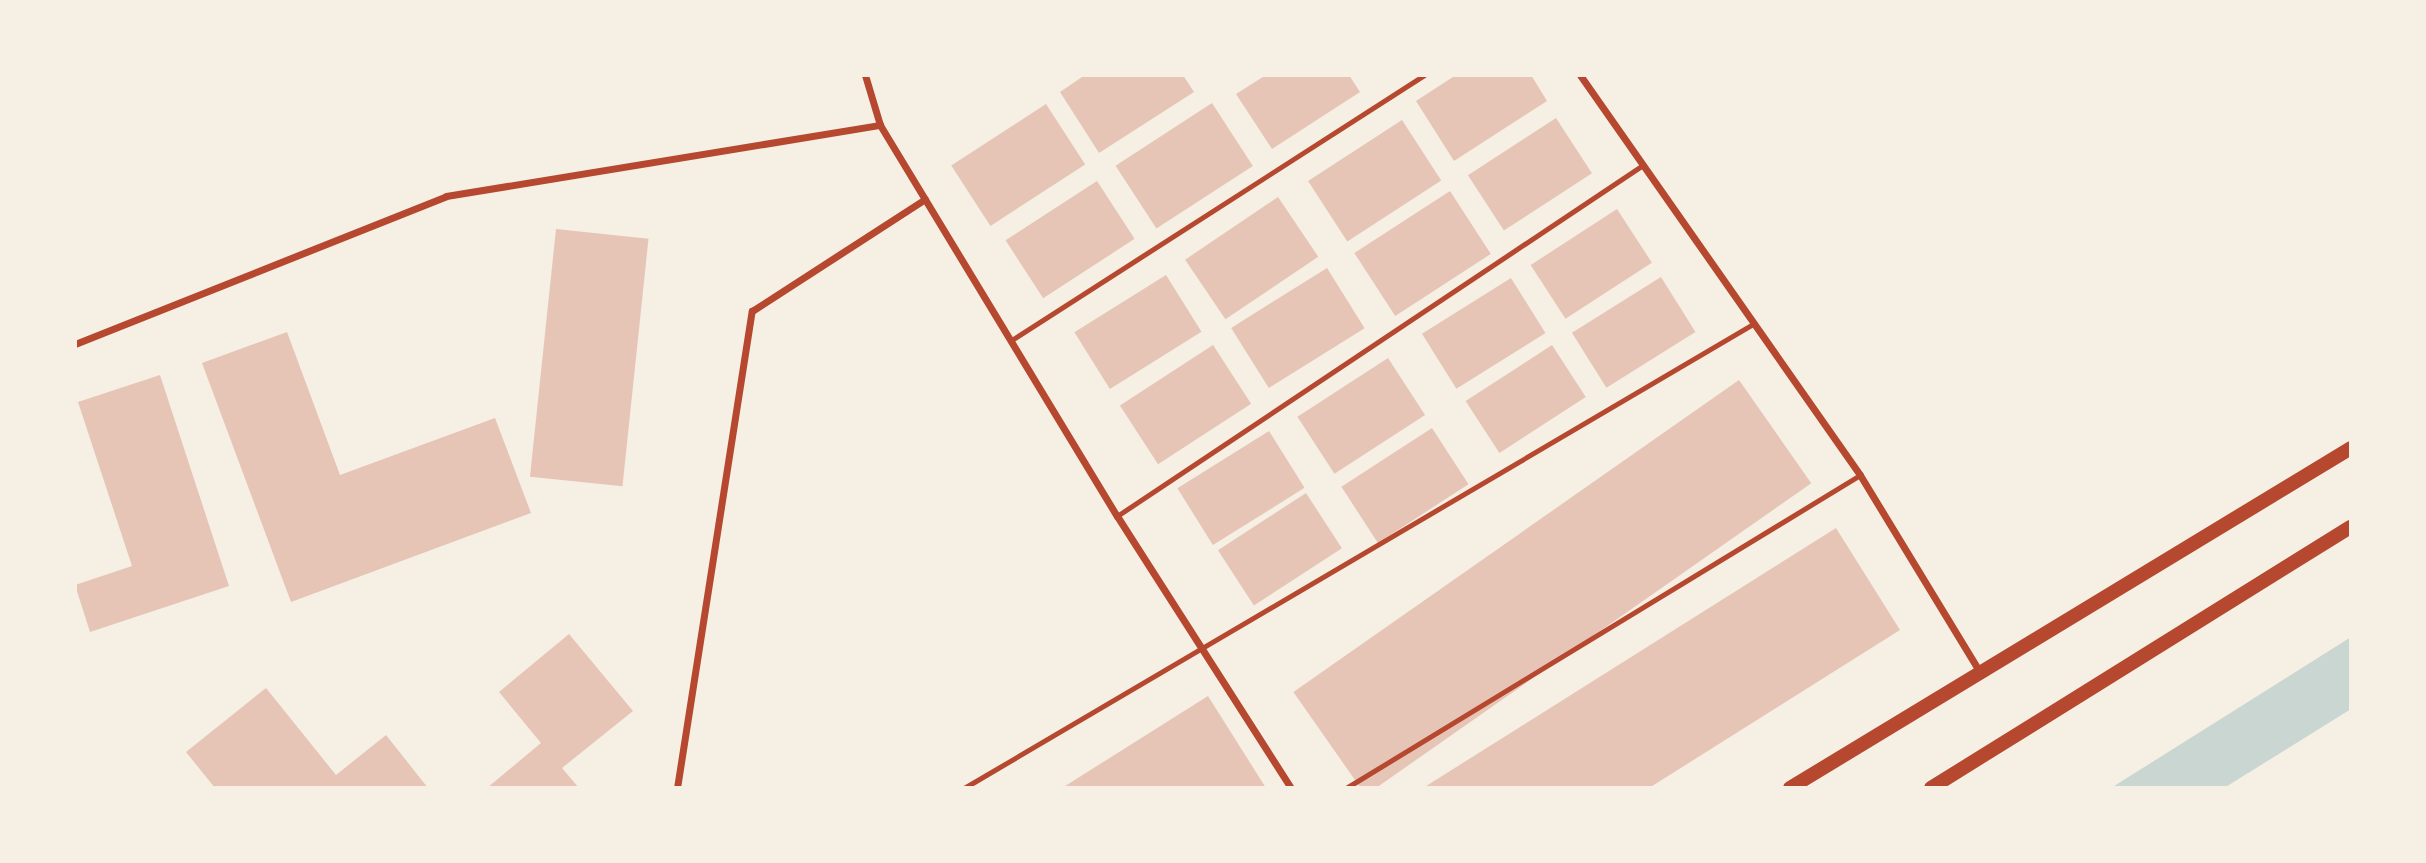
<!DOCTYPE html>
<style>
body{margin:0}
#map{position:relative;width:2426px;height:863px;overflow:hidden;background:#f6efe4;font-family:Inter,sans-serif}
div>[style]{position:absolute}
.water>*{inset:0;background:#c9d6d2}
.building>*{inset:0;background:#e6c5b7;transform-origin:0 0}
.service>*{height:5px;margin:-2.5px;padding:0 2.5px;transform-origin:2.5px;border-radius:2.5px;background:#b5482f}
.minor>*{height:7px;margin:-3.5px;padding:0 3.5px;transform-origin:3.5px;border-radius:3.5px;background:#b5482f}
.secondary>*{height:14px;margin:-7px;padding:0 7px;transform-origin:7px;border-radius:7px;background:#b5482f}
span{translate:-50% -50%;white-space:nowrap;text-align:center;line-height:1.15;-webkit-text-stroke:7px #f6efe4;paint-order:stroke}
.frame{position:absolute;inset:0;border:77px solid #f6efe4;pointer-events:none}
</style>
<div id="map">
<div class="water">
<i style="clip-path:polygon(2351px 637px,2351px 709px,2224px 788px,2111px 788px)"></i>
</div>
<div class="building">
<i style="clip-path:polygon(1085px 75px,1183px 75px,1194px 92px,1099px 153px,1060px 92px)"></i>
<i style="clip-path:polygon(1266px 75px,1349px 75px,1360px 92px,1272px 149px,1236px 94px)"></i>
<i style="clip-path:polygon(1456px 75px,1531px 75px,1547px 101px,1454px 161px,1416px 101px)"></i>
<i style="left:1212px;top:103px;width:75px;height:115px;rotate:57deg"></i>
<i style="left:1046px;top:104px;width:72px;height:113px;rotate:57deg"></i>
<i style="left:1556px;top:118px;width:66px;height:105px;rotate:57deg"></i>
<i style="left:1402px;top:120px;width:72px;height:112px;rotate:57deg"></i>
<i style="left:1097px;top:181px;width:69px;height:109px;rotate:57deg"></i>
<i style="left:1450px;top:191px;width:75px;height:114px;rotate:57deg"></i>
<i style="left:1278px;top:197px;width:72px;height:112px;rotate:56deg"></i>
<i style="left:1617px;top:209px;width:64px;height:103px;rotate:57deg"></i>
<i style="left:556px;top:229px;width:93px;height:249px;rotate:6deg"></i>
<i style="left:1327px;top:268px;width:71px;height:113px;rotate:58deg"></i>
<i style="left:1166px;top:275px;width:67px;height:108px;rotate:58deg"></i>
<i style="left:1661px;top:277px;width:65px;height:105px;rotate:58deg"></i>
<i style="left:1511px;top:278px;width:65px;height:105px;rotate:58deg"></i>
<i style="clip-path:polygon(287px 332px,340px 475px,495px 418px,531px 513px,291px 602px,202px 363px)"></i>
<i style="left:1213px;top:345px;width:70px;height:111px;rotate:57deg"></i>
<i style="left:1552px;top:345px;width:62px;height:103px;rotate:57deg"></i>
<i style="left:1388px;top:358px;width:68px;height:108px;rotate:57deg"></i>
<i style="clip-path:polygon(160px 375px,229px 586px,90px 632px,75px 585px,132px 566px,78px 402px)"></i>
<i style="left:1739px;top:380px;width:126px;height:544px;rotate:55deg"></i>
<i style="left:1432px;top:428px;width:67px;height:108px;rotate:57deg"></i>
<i style="left:1269px;top:431px;width:67px;height:108px;rotate:58deg"></i>
<i style="left:1306px;top:493px;width:66px;height:105px;rotate:57deg"></i>
<i style="clip-path:polygon(1836px 528px,1900px 630px,1649px 788px,1423px 788px)"></i>
<i style="clip-path:polygon(569px 634px,633px 711px,562px 768px,579px 788px,487px 788px,541px 743px,499px 692px)"></i>
<i style="clip-path:polygon(266px 688px,336px 775px,386px 735px,428px 788px,215px 788px,186px 752px)"></i>
<i style="clip-path:polygon(1208px 696px,1266px 788px,1062px 788px)"></i>
</div>
<div class="service">
<i style="left:1010px;top:341px;width:492px;rotate:-32.7deg"></i>
<i style="left:1117px;top:516px;width:632px;rotate:-33.72deg"></i>
<i style="left:964px;top:788px;width:915px;rotate:-30.46deg"></i>
<i style="left:1346px;top:788px;width:602px;rotate:-31.34deg"></i>
</div>
<div class="minor">
<i style="left:865px;top:75px;width:52px;rotate:73.3deg"></i>
<i style="left:880px;top:125px;width:457px;rotate:58.8deg"></i>
<i style="left:1117px;top:516px;width:323px;rotate:57.4deg"></i>
<i style="left:1580px;top:75px;width:488px;rotate:55deg"></i>
<i style="left:1860px;top:475px;width:229px;rotate:58.7deg"></i>
<i style="left:75px;top:344px;width:399px;rotate:-21.7deg"></i>
<i style="left:446px;top:196px;width:440px;rotate:-9.3deg"></i>
<i style="left:677px;top:788px;width:483px;rotate:-81.1deg"></i>
<i style="left:752px;top:311px;width:206px;rotate:-32.9deg"></i>
</div>
<div class="secondary">
<i style="left:1790px;top:788px;width:656px;rotate:-31.22deg"></i>
<i style="left:1931px;top:788px;width:494px;rotate:-31.9deg"></i>
</div>
<div class="frame"></div>
</div>
